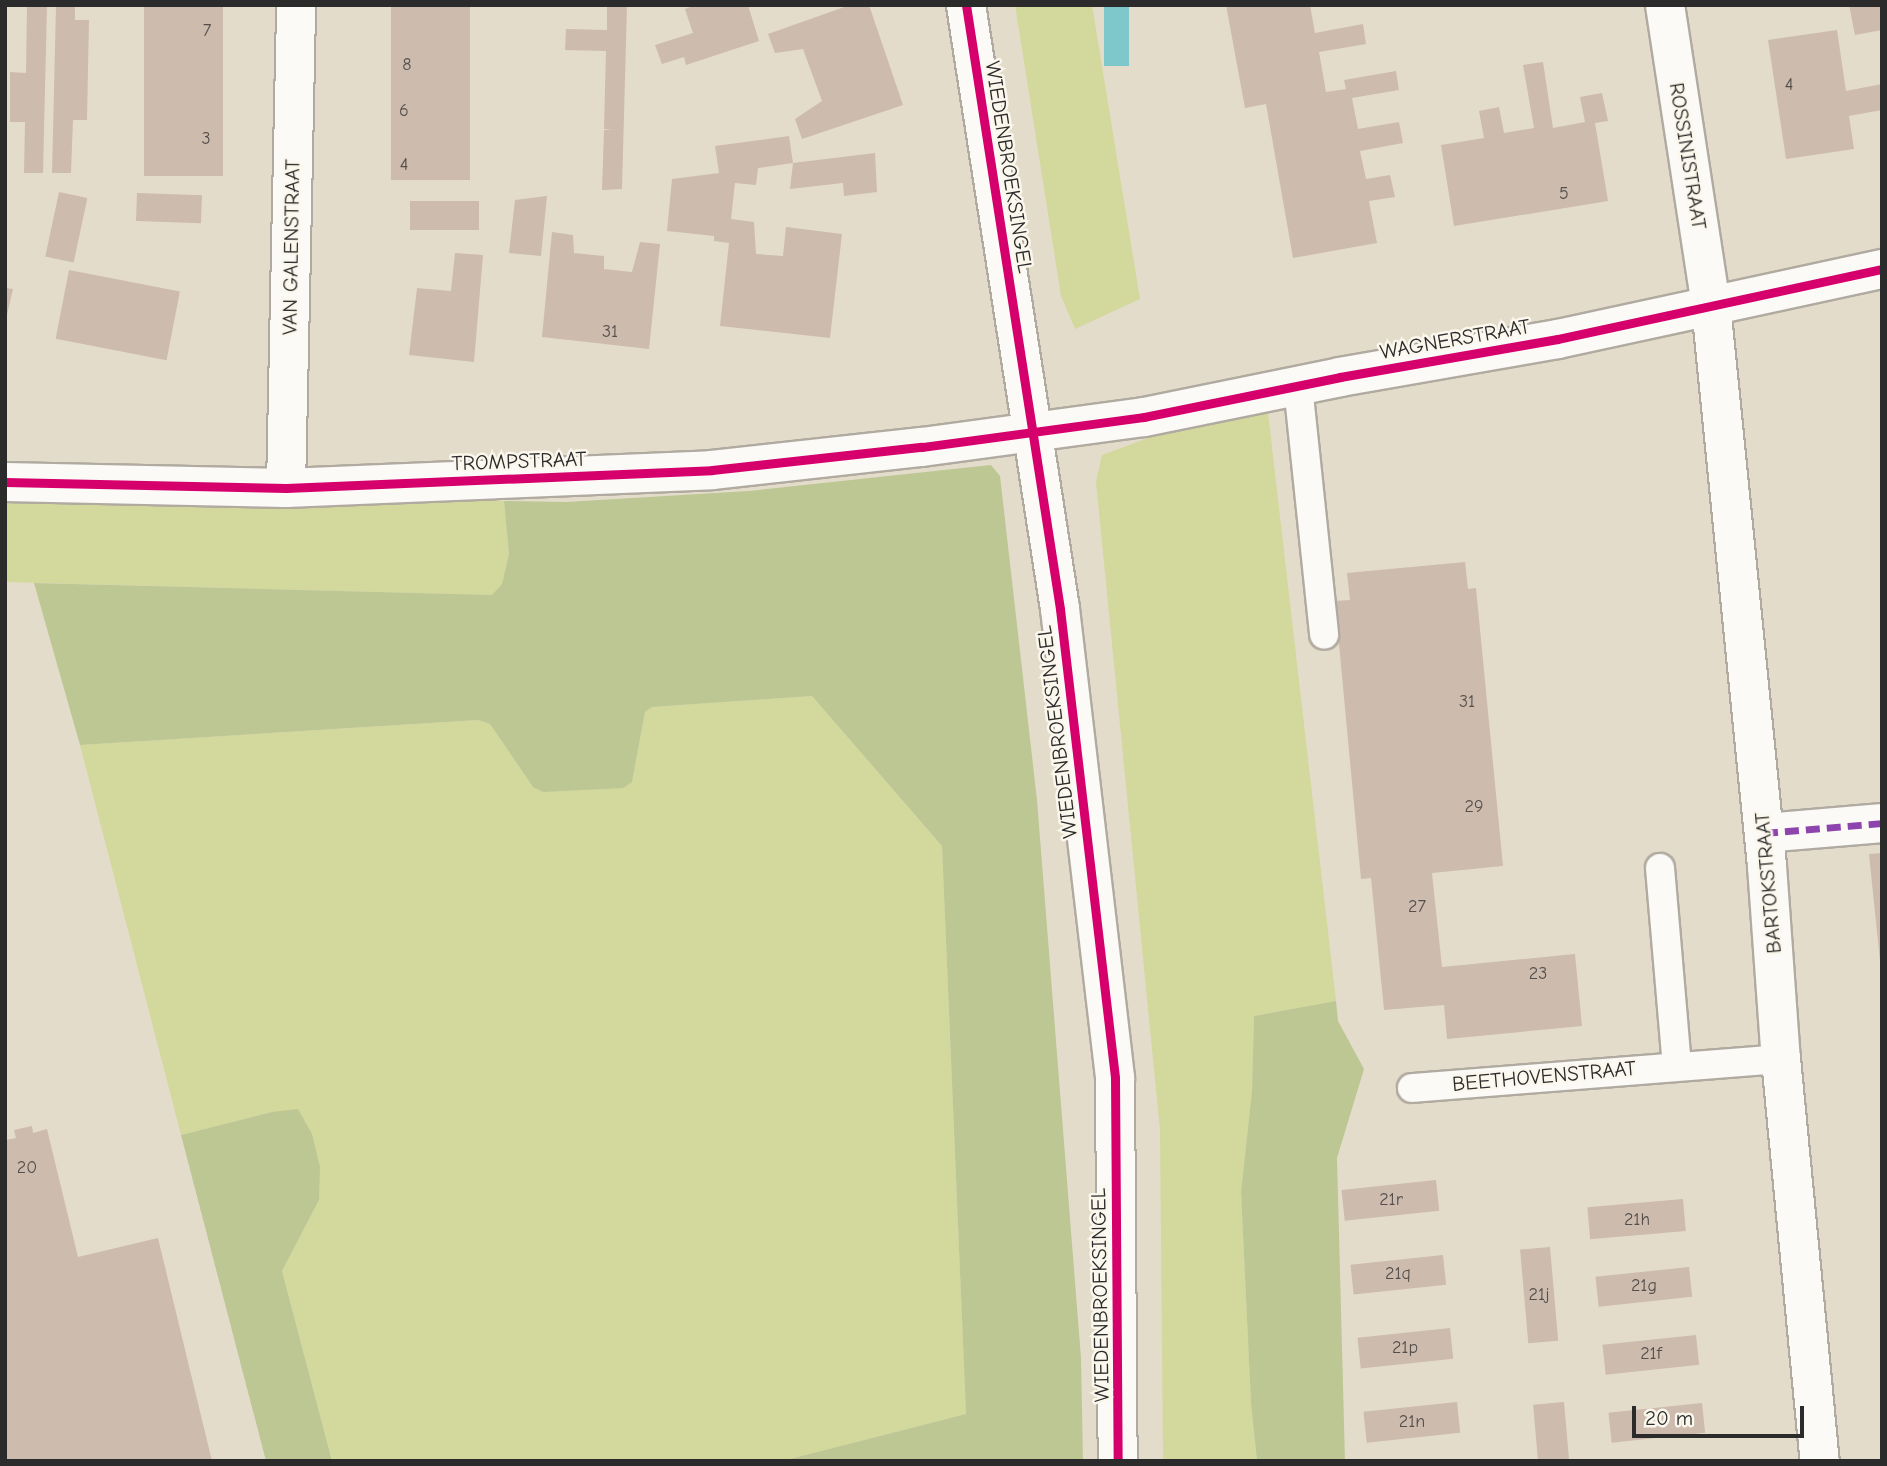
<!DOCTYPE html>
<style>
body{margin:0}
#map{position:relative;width:1887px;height:1466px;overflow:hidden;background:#e4dcca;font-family:"Comic Neue",sans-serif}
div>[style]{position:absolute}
.green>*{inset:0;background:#d3d89c}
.forest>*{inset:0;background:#bcc794}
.water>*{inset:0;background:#7ec8cc;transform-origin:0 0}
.building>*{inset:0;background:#cdbbae;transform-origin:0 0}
.roads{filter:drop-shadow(2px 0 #b0aaa0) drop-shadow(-2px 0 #b0aaa0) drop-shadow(0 2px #b0aaa0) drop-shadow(0 -2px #b0aaa0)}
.service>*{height:28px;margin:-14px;padding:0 14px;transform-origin:14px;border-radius:14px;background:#fbfaf7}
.pedestrian>*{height:38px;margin:-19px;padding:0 19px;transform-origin:19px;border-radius:19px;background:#fbfaf7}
.minor>*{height:38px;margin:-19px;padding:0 19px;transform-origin:19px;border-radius:19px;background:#fbfaf7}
.tertiary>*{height:38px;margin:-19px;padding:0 19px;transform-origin:19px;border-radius:19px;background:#fbfaf7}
.quiet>*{height:7px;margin-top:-3.5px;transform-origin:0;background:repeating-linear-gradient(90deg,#8e44ad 0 14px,transparent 0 21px)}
.cycleway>*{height:9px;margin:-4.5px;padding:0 4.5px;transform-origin:4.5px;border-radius:4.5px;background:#d6006c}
span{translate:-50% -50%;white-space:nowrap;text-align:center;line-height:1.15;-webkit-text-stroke:5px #fbf7ec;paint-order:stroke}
.number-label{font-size:18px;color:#544f4c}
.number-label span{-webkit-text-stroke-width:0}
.street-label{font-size:21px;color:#2b2b2b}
.frame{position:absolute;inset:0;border:7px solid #2b2b2b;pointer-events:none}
.scale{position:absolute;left:1632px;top:1406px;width:172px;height:32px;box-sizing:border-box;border:4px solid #2b2b2b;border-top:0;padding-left:9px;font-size:21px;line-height:24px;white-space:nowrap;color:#2b2b2b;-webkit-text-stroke:5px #fbf7ec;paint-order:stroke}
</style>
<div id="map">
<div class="green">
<i style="clip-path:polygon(1015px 5px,1092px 5px,1140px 299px,1075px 329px,1061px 296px)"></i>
<i style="clip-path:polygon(1267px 404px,1336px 1001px,1254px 1016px,1252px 1091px,1241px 1192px,1251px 1403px,1257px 1461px,1163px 1461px,1160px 1130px,1096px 482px,1102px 455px,1154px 436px)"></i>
<i style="clip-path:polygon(87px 495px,504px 501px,509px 554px,502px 584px,492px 595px,5px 582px,5px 497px)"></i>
<i style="clip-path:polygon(812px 696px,942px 846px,966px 1414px,782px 1461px,332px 1461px,282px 1271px,319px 1200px,272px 1112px,181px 1135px,80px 745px,478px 720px,490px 724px,533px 787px,632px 782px,645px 712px,652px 707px)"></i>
</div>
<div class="forest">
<i style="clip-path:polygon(991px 465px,1000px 476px,1037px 800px,1081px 1358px,1083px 1461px,782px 1461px,966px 1414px,942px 846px,812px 696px,652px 707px,645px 712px,632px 782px,623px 788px,543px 792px,533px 787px,490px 724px,478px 720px,80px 745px,34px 583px,492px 595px,502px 584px,509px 554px,504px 501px,566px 502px,749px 491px)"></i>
<i style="clip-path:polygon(1336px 1001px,1338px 1021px,1364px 1069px,1337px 1158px,1345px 1461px,1257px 1461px,1251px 1403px,1241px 1192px,1252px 1091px,1254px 1016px)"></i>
<i style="clip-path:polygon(298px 1109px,312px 1134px,320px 1167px,319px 1200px,282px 1271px,332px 1461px,266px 1461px,181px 1135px,272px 1112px)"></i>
</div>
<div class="water">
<i style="left:1104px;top:5px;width:25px;height:61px"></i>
</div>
<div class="building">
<i style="clip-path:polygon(27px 5px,47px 5px,43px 173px,24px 173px,25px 122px,10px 122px,10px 72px,26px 73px)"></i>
<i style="clip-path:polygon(56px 5px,75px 5px,75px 20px,89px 20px,87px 120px,73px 120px,71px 173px,52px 173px)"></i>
<i style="left:144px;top:5px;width:79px;height:171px"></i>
<i style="left:391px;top:5px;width:79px;height:175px"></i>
<i style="clip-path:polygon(607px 5px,627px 5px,622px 189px,602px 190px,604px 130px,612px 130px,604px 129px,606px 51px,565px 50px,566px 29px,607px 30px)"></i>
<i style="clip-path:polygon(696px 5px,748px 5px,759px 41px,686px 65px,684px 57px,662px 64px,655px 45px,693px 33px,685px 9px)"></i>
<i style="clip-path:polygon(850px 5px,869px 5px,903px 105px,802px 139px,795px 119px,822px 101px,803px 49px,775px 53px,768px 34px)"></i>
<i style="clip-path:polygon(1226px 5px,1310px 5px,1315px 33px,1363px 24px,1366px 44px,1319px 52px,1326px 92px,1346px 89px,1344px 80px,1396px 71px,1399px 90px,1352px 98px,1358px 129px,1399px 122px,1403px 143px,1360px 151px,1366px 179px,1390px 175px,1395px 197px,1369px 201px,1377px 243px,1293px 258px,1266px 104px,1245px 108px)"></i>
<i style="clip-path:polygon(1849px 5px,1882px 5px,1882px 30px,1855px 35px)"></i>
<i style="clip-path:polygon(1837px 30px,1846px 91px,1882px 84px,1882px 110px,1849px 116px,1854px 149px,1786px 159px,1768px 40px)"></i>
<i style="clip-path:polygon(1543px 62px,1553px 128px,1585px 122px,1580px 97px,1602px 93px,1608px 121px,1595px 123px,1608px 201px,1454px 226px,1441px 145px,1484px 138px,1479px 111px,1499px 107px,1504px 133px,1534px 128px,1523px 65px)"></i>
<i style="clip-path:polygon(789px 136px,793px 163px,758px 168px,756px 185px,735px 183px,731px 219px,754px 222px,756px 254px,783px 256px,786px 227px,842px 234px,830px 338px,720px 326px,729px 243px,714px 241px,714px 236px,667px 231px,672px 179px,719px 173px,715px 146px)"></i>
<i style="clip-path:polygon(875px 153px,877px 192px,844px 196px,843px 183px,790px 189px,793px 163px)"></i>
<i style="left:59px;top:192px;width:29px;height:66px;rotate:12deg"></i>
<i style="left:137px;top:193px;width:65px;height:28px;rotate:2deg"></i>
<i style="clip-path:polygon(547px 196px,541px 256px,509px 253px,515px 200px)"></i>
<i style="left:410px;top:201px;width:69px;height:29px"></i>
<i style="clip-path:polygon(552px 232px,573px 235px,574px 253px,604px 256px,604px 269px,632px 272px,640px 242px,660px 244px,649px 349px,542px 337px)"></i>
<i style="clip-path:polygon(455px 253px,483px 255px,474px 362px,409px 355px,417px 288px,451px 291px)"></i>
<i style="left:69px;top:270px;width:113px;height:70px;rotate:11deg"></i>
<i style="clip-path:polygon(5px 288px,13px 289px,6px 319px,5px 319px)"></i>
<i style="clip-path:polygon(1465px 562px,1468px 589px,1476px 588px,1503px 866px,1432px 873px,1442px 967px,1575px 954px,1582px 1026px,1447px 1039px,1444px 1005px,1384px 1010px,1371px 878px,1361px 879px,1335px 601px,1350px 600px,1347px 573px)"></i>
<i style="clip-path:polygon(1882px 853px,1882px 961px,1880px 961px,1869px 854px)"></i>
<i style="clip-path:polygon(32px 1126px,33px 1133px,47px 1129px,78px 1257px,158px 1238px,212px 1461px,5px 1461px,5px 1140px,16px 1138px,14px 1130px)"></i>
<i style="left:1436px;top:1180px;width:31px;height:95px;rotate:84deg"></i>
<i style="left:1683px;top:1199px;width:32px;height:96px;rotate:85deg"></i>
<i style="left:1550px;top:1247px;width:94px;height:30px;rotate:85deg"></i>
<i style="left:1443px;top:1255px;width:30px;height:93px;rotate:84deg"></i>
<i style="left:1689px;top:1267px;width:30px;height:94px;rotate:84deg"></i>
<i style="left:1450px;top:1328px;width:31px;height:93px;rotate:84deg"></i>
<i style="left:1696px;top:1335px;width:30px;height:94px;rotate:84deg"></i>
<i style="left:1457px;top:1402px;width:31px;height:94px;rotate:84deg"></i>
<i style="left:1564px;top:1402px;width:59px;height:31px;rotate:85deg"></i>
<i style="left:1702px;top:1403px;width:30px;height:94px;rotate:84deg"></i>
</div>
<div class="roads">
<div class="service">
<i style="left:1298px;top:386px;width:250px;rotate:84deg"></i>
<i style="left:1660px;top:868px;width:198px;rotate:85.1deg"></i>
<i style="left:1412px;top:1088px;width:370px;rotate:-4.5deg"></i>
</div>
<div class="pedestrian">
<i style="left:1764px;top:833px;width:118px;rotate:-4.8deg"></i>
</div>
<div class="minor">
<i style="left:1665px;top:5px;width:304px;rotate:81.3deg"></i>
<i style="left:1711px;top:306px;width:563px;rotate:84.29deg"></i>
<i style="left:1767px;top:866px;width:194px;rotate:85.9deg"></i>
<i style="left:1781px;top:1059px;width:404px;rotate:84.5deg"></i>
<i style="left:5px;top:482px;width:281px;rotate:1.2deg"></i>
<i style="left:286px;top:488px;width:426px;rotate:-2.4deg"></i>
<i style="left:712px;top:470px;width:211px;rotate:-6.3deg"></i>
<i style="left:922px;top:447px;width:224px;rotate:-7.7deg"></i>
<i style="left:1144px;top:417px;width:200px;rotate:-11.5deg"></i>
<i style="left:1340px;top:377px;width:221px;rotate:-9.9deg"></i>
<i style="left:1558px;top:339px;width:331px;rotate:-12.2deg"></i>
<i style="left:286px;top:488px;width:483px;rotate:-88.8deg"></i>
</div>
<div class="tertiary">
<i style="left:966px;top:5px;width:611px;rotate:81.15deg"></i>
<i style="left:1060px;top:609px;width:472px;rotate:83.3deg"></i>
<i style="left:1115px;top:1078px;width:383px;rotate:89.6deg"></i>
</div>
</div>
<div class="quiet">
<i style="left:1764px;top:833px;width:118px;rotate:-4.8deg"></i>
</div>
<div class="cycleway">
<i style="left:966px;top:5px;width:611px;rotate:81.15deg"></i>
<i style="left:1060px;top:609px;width:472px;rotate:83.3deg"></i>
<i style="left:1115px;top:1078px;width:383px;rotate:89.6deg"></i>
<i style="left:5px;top:482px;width:281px;rotate:1.2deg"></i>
<i style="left:286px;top:488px;width:426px;rotate:-2.4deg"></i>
<i style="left:712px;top:470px;width:211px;rotate:-6.3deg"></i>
<i style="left:922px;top:447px;width:224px;rotate:-7.7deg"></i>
<i style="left:1144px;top:417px;width:200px;rotate:-11.5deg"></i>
<i style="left:1340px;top:377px;width:221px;rotate:-9.9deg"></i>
<i style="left:1558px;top:339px;width:331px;rotate:-12.2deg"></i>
</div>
<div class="number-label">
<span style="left:207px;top:31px">7</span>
<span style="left:407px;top:65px">8</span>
<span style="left:1789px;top:85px">4</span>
<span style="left:404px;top:111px">6</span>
<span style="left:206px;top:139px">3</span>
<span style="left:404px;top:165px">4</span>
<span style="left:1564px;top:194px">5</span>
<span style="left:610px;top:332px">31</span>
<span style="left:1467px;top:702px">31</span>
<span style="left:1474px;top:807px">29</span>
<span style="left:1417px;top:907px">27</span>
<span style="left:1538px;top:974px">23</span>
<span style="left:27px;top:1168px">20</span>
<span style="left:1391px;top:1200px">21r</span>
<span style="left:1637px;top:1220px">21h</span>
<span style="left:1398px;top:1274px">21q</span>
<span style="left:1644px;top:1286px">21g</span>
<span style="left:1539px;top:1295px">21j</span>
<span style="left:1405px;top:1348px">21p</span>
<span style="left:1651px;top:1354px">21f</span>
<span style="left:1412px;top:1422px">21n</span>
</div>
<div class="street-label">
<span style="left:1688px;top:156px;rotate:81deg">ROSSINISTRAAT</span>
<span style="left:1009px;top:167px;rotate:81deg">WIEDENBROEKSINGEL</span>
<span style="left:291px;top:247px;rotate:-89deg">VAN GALENSTRAAT</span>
<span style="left:1455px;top:339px;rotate:-10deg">WAGNERSTRAAT</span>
<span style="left:519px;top:461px;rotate:-2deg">TROMPSTRAAT</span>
<span style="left:1057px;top:732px;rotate:-97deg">WIEDENBROEKSINGEL</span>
<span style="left:1768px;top:883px;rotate:-95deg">BARTOKSTRAAT</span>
<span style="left:1544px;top:1076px;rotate:-5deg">BEETHOVENSTRAAT</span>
<span style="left:1100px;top:1295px;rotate:-91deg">WIEDENBROEKSINGEL</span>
</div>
<div class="frame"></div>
<div class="scale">20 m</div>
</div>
